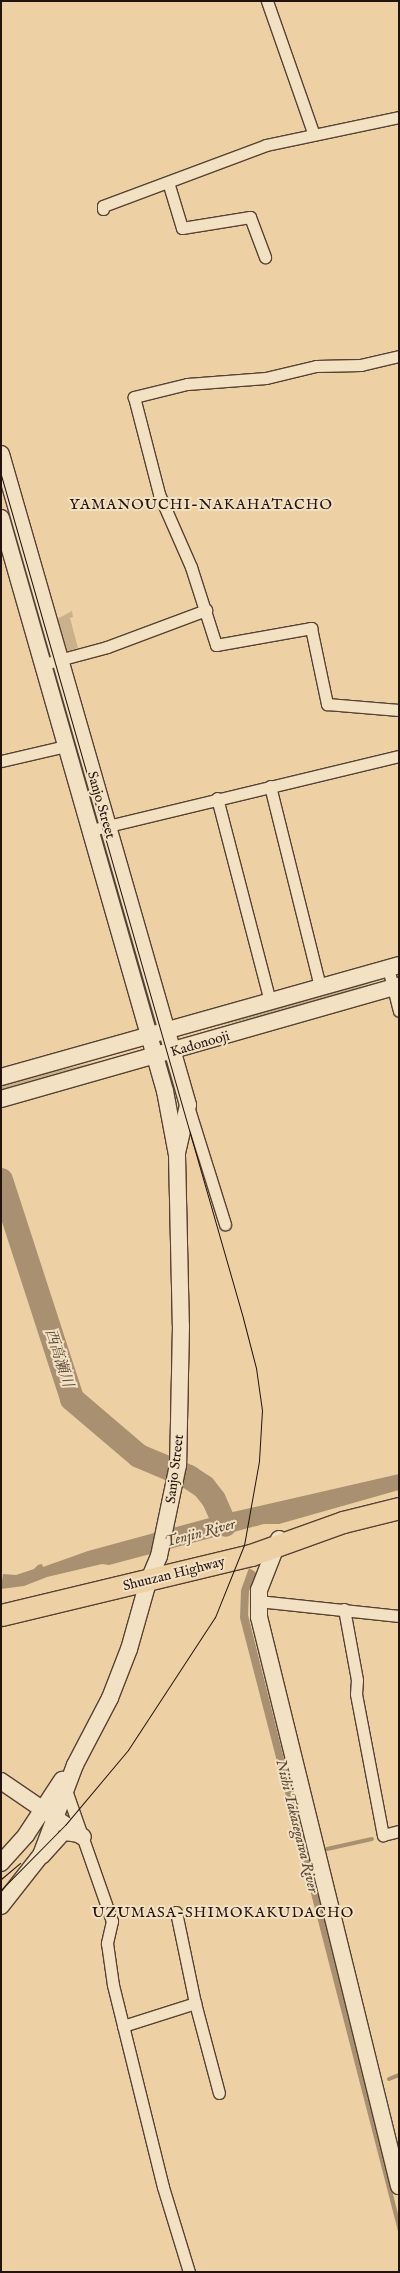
<!DOCTYPE html>
<meta charset="utf-8">
<style>
body{margin:0}
#map{position:relative;width:400px;height:2273px;overflow:hidden;background:#edd1a5;font-family:"IM FELL English","Noto Serif JP",serif}
div>[style]{position:absolute}
.green>*{inset:0;background:#cbb18b}
.water>*{inset:0;background:#a89071}
.stream>*{height:4px;margin:-2px;padding:0 2px;transform-origin:2px;border-radius:2px;background:#a89071}
.river>*{height:24px;margin:-12px;padding:0 12px;transform-origin:12px;border-radius:12px;background:#a89071}
.roads{filter:drop-shadow(1px 0 #564232) drop-shadow(-1px 0 #564232) drop-shadow(0 1px #564232) drop-shadow(0 -1px #564232)}
.street>*{height:11px;margin:-5.5px;padding:0 5.5px;transform-origin:5.5px;border-radius:5.5px;background:#f3e1c4}
.secondary>*{height:16px;margin:-8px;padding:0 8px;transform-origin:8px;border-radius:8px;background:#f3e1c4}
.highway>*{height:21px;margin:-10.5px;padding:0 10.5px;transform-origin:10.5px;border-radius:10.5px;background:#edd1a5}
.tram>*{height:1px;margin:-0.5px;padding:0 0.5px;transform-origin:0.5px;border-radius:0.5px;background:#23130c}
span{translate:-50% -50%;white-space:nowrap;text-align:center;line-height:1.15;-webkit-text-stroke:4px #f3e1c4;paint-order:stroke}
.street-label{font-size:14px;color:#23130c}
.neighbourhood-label{font-size:15px;color:#23130c;letter-spacing:1px}
.water-label{font-size:15px;color:#584534;font-style:italic}
.frame{position:absolute;inset:0;border:2px solid #23130c;pointer-events:none}
</style>
<div id="map">
<div class="green">
<i style="clip-path:polygon(72px 611px,73px 617px,70px 618px,78px 648px,66px 652px,57px 619px)"></i>
<i style="clip-path:polygon(379px 980px,307px 1006px,199px 1030px,200px 1028px)"></i>
<i style="clip-path:polygon(129px 1055px,1px 1092px,1px 1083px)"></i>
</div>
<div class="water">
<i style="clip-path:polygon(399px 1474px,399px 1490px,279px 1524px,264px 1524px,109px 1565px,102px 1564px,47px 1577px,24px 1586px,1px 1589px,3px 1574px,16px 1575px,34px 1569px,38px 1565px,42px 1564px,43px 1567px,88px 1551px,224px 1514px)"></i>
<i style="clip-path:polygon(249px 1568px,257px 1573px,249px 1591px,248px 1615px,388px 2174px,399px 2218px,399px 2235px,240px 1618px,241px 1590px)"></i>
</div>
<div class="stream">
<i style="left:327px;top:1849px;width:46px;rotate:-12.5deg"></i>
<i style="left:389px;top:2079px;width:11px;rotate:-22deg"></i>
</div>
<div class="river">
<i style="left:1px;top:1180px;width:230px;rotate:72deg"></i>
<i style="left:72px;top:1399px;width:88px;rotate:40.4deg"></i>
<i style="left:139px;top:1456px;width:54px;rotate:22.8deg"></i>
<i style="left:189px;top:1477px;width:18px;rotate:34deg"></i>
<i style="left:204px;top:1487px;width:16px;rotate:52deg"></i>
<i style="left:214px;top:1500px;width:27px;rotate:66deg"></i>
</div>
<div class="roads">
<div class="street">
<i style="left:267px;top:1px;width:139px;rotate:70.7deg"></i>
<i style="left:168px;top:182px;width:48px;rotate:73.1deg"></i>
<i style="left:182px;top:228px;width:69px;rotate:-9.2deg"></i>
<i style="left:250px;top:217px;width:43px;rotate:69.4deg"></i>
<i style="left:103px;top:209px;width:3px;rotate:-90deg"></i>
<i style="left:103px;top:206px;width:174px;rotate:-20.5deg"></i>
<i style="left:266px;top:145px;width:136px;rotate:-11.9deg"></i>
<i style="left:399px;top:356px;width:39px;rotate:167deg"></i>
<i style="left:361px;top:365px;width:45px;rotate:178.7deg"></i>
<i style="left:316px;top:366px;width:51px;rotate:166.5deg"></i>
<i style="left:266px;top:378px;width:79px;rotate:175.7deg"></i>
<i style="left:187px;top:384px;width:55px;rotate:166.2deg"></i>
<i style="left:134px;top:397px;width:100px;rotate:75.5deg"></i>
<i style="left:159px;top:494px;width:80px;rotate:66.3deg"></i>
<i style="left:191px;top:567px;width:82px;rotate:72.2deg"></i>
<i style="left:216px;top:645px;width:97px;rotate:-10.1deg"></i>
<i style="left:311px;top:628px;width:78px;rotate:78.1deg"></i>
<i style="left:327px;top:704px;width:72px;rotate:4.8deg"></i>
<i style="left:44px;top:664px;width:65px;rotate:-15.1deg"></i>
<i style="left:107px;top:647px;width:106px;rotate:-20.5deg"></i>
<i style="left:1px;top:761px;width:67px;rotate:-13deg"></i>
<i style="left:270px;top:786px;width:207px;rotate:76deg"></i>
<i style="left:217px;top:798px;width:210px;rotate:75.4deg"></i>
<i style="left:91px;top:830px;width:317px;rotate:-13.5deg"></i>
<i style="left:388px;top:968px;width:44px;rotate:75.7deg"></i>
<i style="left:188px;top:1106px;width:124px;rotate:72.6deg"></i>
<i style="left:258px;top:1601px;width:142px;rotate:6.1deg"></i>
<i style="left:344px;top:1609px;width:72px;rotate:79.6deg"></i>
<i style="left:357px;top:1680px;width:14px;rotate:94deg"></i>
<i style="left:356px;top:1694px;width:144px;rotate:79.2deg"></i>
<i style="left:383px;top:1835px;width:16px;rotate:-14deg"></i>
<i style="left:66px;top:1790px;width:139px;rotate:70.7deg"></i>
<i style="left:112px;top:1921px;width:23px;rotate:103deg"></i>
<i style="left:107px;top:1943px;width:42px;rotate:81.9deg"></i>
<i style="left:113px;top:1985px;width:208px;rotate:76.1deg"></i>
<i style="left:163px;top:2187px;width:89px;rotate:73deg"></i>
<i style="left:43px;top:1857px;width:31px;rotate:-48deg"></i>
<i style="left:64px;top:1834px;width:15px;rotate:8deg"></i>
<i style="left:176px;top:1912px;width:93px;rotate:78.2deg"></i>
<i style="left:195px;top:2003px;width:93px;rotate:75.1deg"></i>
<i style="left:123px;top:2026px;width:76px;rotate:-17.7deg"></i>
</div>
<div class="secondary">
<i style="left:1px;top:454px;width:677px;rotate:73.97deg"></i>
<i style="left:188px;top:1105px;width:49px;rotate:102.9deg"></i>
<i style="left:1px;top:518px;width:596px;rotate:74.03deg"></i>
<i style="left:165px;top:1091px;width:65px;rotate:79.4deg"></i>
<i style="left:177px;top:1155px;width:171px;rotate:88.7deg"></i>
<i style="left:181px;top:1326px;width:139px;rotate:91.2deg"></i>
<i style="left:178px;top:1465px;width:93px;rotate:101.8deg"></i>
<i style="left:159px;top:1556px;width:28px;rotate:113deg"></i>
<i style="left:148px;top:1582px;width:70px;rotate:105.8deg"></i>
<i style="left:129px;top:1649px;width:53px;rotate:111.2deg"></i>
<i style="left:110px;top:1698px;width:76px;rotate:117.6deg"></i>
<i style="left:75px;top:1765px;width:96px;rotate:110.7deg"></i>
<i style="left:41px;top:1855px;width:65px;rotate:128.1deg"></i>
<i style="left:1px;top:1077px;width:413px;rotate:-15.7deg"></i>
<i style="left:1px;top:1099px;width:414px;rotate:-15.9deg"></i>
<i style="left:279px;top:1539px;width:55px;rotate:111.4deg"></i>
<i style="left:259px;top:1590px;width:27px;rotate:90deg"></i>
<i style="left:259px;top:1617px;width:586px;rotate:76.18deg"></i>
<i style="left:1px;top:1781px;width:99px;rotate:34.3deg"></i>
<i style="left:1px;top:1863px;width:38px;rotate:-48deg"></i>
<i style="left:26px;top:1835px;width:66px;rotate:-56.8deg"></i>
</div>
<div class="highway">
<i style="left:1px;top:1615px;width:257px;rotate:-13.5deg"></i>
<i style="left:251px;top:1555px;width:98px;rotate:-19.7deg"></i>
<i style="left:343px;top:1522px;width:58px;rotate:-14deg"></i>
</div>
</div>
<div class="tram">
<i style="left:1px;top:475px;width:877px;rotate:73.98deg"></i>
<i style="left:243px;top:1318px;width:52px;rotate:75.4deg"></i>
<i style="left:256px;top:1368px;width:42px;rotate:81.9deg"></i>
<i style="left:262px;top:1410px;width:51px;rotate:93.4deg"></i>
<i style="left:259px;top:1461px;width:85px;rotate:100.1deg"></i>
<i style="left:244px;top:1545px;width:78px;rotate:111.9deg"></i>
<i style="left:215px;top:1617px;width:159px;rotate:123.2deg"></i>
<i style="left:128px;top:1750px;width:97px;rotate:130deg"></i>
<i style="left:66px;top:1824px;width:93px;rotate:134.6deg"></i>
<i style="left:1px;top:1879px;width:25px;rotate:-40deg"></i>
</div>
<div class="street-label">
<span style="left:101px;top:805px;rotate:74deg">Sanjo Street</span>
<span style="left:200px;top:1044px;rotate:-16deg">Kadonooji</span>
<span style="left:175px;top:1469px;rotate:-83deg">Sanjo Street</span>
<span style="left:174px;top:1574px;rotate:-14deg">Shuuzan Highway</span>
</div>
<div class="neighbourhood-label">
<span style="left:201px;top:505px">YAMANOUCHI-NAKAHATACHO</span>
<span style="left:223px;top:1913px">UZUMASA-SHIMOKAKUDACHO</span>
</div>
<div class="water-label">
<span style="left:59px;top:1358px;rotate:72deg">西高瀬川</span>
<span style="left:200px;top:1533px;rotate:-15deg">Tenjin River</span>
<span style="left:297px;top:1826px;rotate:76deg">Nishi Takasegawa River</span>
</div>
<div class="frame"></div>
</div>
